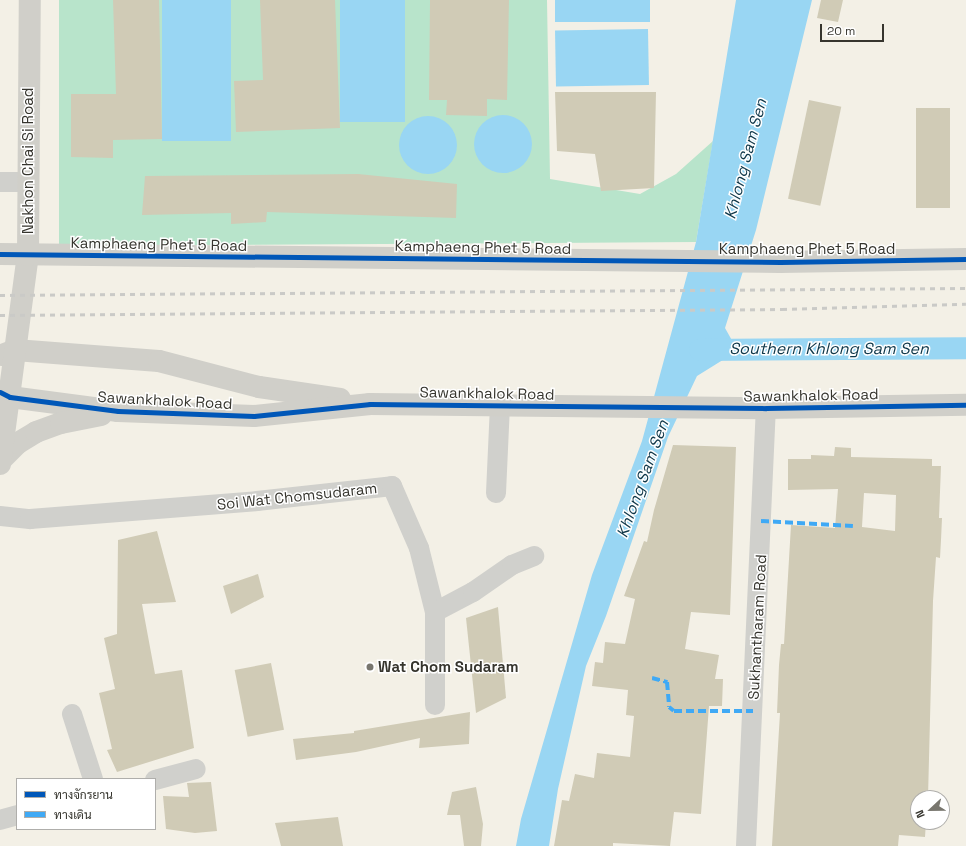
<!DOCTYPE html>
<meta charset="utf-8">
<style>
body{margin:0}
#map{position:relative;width:966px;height:846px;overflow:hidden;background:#f3f0e6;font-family:"Space Grotesk",Sarabun,sans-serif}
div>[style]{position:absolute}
.green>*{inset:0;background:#b8e4cb}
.water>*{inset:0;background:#99d6f3;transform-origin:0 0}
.round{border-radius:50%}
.canal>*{height:22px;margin:-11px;padding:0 11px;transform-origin:11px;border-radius:11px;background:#99d6f3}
.building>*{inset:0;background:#d0cbb6;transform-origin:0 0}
.street>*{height:20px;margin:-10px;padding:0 10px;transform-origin:10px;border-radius:10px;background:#d0d0cc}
.secondary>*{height:22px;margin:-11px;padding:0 11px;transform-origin:11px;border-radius:11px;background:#d0cfc9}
.rail>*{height:3px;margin-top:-1.5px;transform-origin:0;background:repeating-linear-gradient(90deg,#cacac7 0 5px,transparent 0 10px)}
.quiet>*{height:4px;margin-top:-2px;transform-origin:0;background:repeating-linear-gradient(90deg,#3fa9f5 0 8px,transparent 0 12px)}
.cycleway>*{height:5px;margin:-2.5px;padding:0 2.5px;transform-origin:2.5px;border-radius:2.5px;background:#0057b8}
.dots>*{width:11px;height:11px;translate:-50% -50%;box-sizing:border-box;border:2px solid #fff;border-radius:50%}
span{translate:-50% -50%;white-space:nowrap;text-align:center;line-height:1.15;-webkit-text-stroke:3px #fff;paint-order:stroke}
.street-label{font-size:15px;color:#36352e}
.poi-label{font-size:15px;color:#36352e;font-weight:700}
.left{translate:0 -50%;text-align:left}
.water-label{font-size:16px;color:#0e3749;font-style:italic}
.legend{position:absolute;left:16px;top:778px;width:140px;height:52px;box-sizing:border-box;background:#fff;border:1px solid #afaeab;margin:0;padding:5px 7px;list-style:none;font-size:12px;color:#36352e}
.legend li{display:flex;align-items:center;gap:8px;height:20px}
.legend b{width:20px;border:1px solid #afaeab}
.north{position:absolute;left:910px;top:790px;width:40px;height:40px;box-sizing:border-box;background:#fff;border:1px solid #afaeab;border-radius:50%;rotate:248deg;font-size:11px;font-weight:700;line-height:16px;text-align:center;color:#36352e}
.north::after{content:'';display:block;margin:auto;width:14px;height:18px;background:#78766e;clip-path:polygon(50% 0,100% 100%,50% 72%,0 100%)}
.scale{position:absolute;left:820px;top:24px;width:64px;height:18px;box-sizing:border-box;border:2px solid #36352e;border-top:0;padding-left:5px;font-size:12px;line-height:14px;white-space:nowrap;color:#36352e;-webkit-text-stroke:3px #fff;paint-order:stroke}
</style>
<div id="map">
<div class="green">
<i style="clip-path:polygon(59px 0,547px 0,550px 179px,640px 194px,676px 174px,713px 141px,696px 242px,59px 246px)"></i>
</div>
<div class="water">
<i style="left:162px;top:0;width:69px;height:141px"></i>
<i style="left:340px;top:0;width:65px;height:122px"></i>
<i style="left:555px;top:0;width:95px;height:22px"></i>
<i style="clip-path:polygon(736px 0,812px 0,756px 230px,725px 328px,734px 344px,726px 358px,697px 376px,668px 437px,606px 616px,586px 666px,558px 789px,549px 846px,516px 846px,521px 819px,592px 575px,642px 441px,696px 242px)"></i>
<i style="left:648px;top:29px;width:56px;height:93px;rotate:89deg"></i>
<i class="round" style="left:474px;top:115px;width:58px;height:58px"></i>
<i class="round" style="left:399px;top:116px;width:58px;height:58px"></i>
</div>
<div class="canal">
<i style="left:700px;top:350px;width:266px;rotate:-0.4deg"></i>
</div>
<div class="building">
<i style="clip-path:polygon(113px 0,159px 0,162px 139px,113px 140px,113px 158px,71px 157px,71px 94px,116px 94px)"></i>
<i style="clip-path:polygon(260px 0,335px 0,340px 128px,236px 132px,234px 81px,263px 80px)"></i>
<i style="clip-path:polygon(430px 0,509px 0,507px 100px,487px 99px,487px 116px,446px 115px,447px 100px,429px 100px)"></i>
<i style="clip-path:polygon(821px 0,843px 0,838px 22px,817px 18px)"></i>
<i style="clip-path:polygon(555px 92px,656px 92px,654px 188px,601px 191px,595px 154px,557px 151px)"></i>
<i style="left:809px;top:100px;width:33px;height:101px;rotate:12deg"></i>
<i style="left:916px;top:108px;width:34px;height:100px"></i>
<i style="clip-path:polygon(358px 174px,457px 184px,456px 218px,267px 212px,266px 222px,231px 224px,231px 213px,142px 215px,145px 176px)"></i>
<i style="clip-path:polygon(673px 445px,736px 447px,730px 615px,691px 612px,685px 649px,719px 655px,715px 679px,723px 679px,722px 706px,709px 706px,701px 814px,674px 812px,670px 846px,613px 843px,613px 846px,554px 846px,562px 800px,569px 801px,575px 774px,594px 778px,597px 753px,630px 757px,634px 716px,626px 715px,628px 690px,592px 686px,595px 662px,603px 663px,605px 642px,625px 644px,635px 599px,624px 596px,644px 541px,647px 542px,654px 510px)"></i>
<i style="clip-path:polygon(evenodd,835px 447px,851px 448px,851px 457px,932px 459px,932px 466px,941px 466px,939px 518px,942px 518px,941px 540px,940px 558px,936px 557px,933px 601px,928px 798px,918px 798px,918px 822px,926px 822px,925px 837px,899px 835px,898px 846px,772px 846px,780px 713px,777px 713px,779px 665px,781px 644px,784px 644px,791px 525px,835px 528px,838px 489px,788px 490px,788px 459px,811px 459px,811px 455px,834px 456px,835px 447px,864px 493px,896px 495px,895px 531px,862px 527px,864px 493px)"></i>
<i style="clip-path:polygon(157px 531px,176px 602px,142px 604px,155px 674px,182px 670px,194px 748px,117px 772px,107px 750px,112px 749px,99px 693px,115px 689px,104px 638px,117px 634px,118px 540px)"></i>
<i style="clip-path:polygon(258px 574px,264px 597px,231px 614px,223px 586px)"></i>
<i style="clip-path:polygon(498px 607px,506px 698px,476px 713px,466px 618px)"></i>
<i style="left:271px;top:663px;width:68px;height:37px;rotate:79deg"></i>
<i style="clip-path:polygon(470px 712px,469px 744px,419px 748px,420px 738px,356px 752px,296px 760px,293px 739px,354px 733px,354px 731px)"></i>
<i style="clip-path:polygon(211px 782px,217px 831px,195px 833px,166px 829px,163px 796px,189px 797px,187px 783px)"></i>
<i style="clip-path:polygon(476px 787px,483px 824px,481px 846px,464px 846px,460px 815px,447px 815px,452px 792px)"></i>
<i style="clip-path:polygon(338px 817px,343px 846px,281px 846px,275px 823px)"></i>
</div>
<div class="street">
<i style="left:0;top:182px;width:28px"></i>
<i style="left:496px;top:493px;width:88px;rotate:-87.4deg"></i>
<i style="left:0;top:516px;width:30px;rotate:6deg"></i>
<i style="left:30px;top:519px;width:228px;rotate:-4.5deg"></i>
<i style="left:257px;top:501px;width:136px;rotate:-6.3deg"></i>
<i style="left:392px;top:486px;width:68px;rotate:66.5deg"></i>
<i style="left:419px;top:548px;width:66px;rotate:76deg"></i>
<i style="left:435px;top:612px;width:93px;rotate:90deg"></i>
<i style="left:435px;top:612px;width:43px;rotate:-27.8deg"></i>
<i style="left:473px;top:592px;width:47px;rotate:-34.7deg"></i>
<i style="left:512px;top:565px;width:24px;rotate:-22deg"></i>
<i style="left:72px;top:714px;width:68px;rotate:72.1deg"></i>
<i style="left:155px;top:780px;width:42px;rotate:-15deg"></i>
<i style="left:0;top:820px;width:18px;rotate:-16deg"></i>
<i style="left:746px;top:846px;width:438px;rotate:-87.4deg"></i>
</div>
<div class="secondary">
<i style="left:0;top:254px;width:780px;rotate:0.59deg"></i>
<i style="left:780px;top:262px;width:186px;rotate:-0.9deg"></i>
<i style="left:2px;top:355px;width:14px;rotate:-21deg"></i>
<i style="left:15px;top:350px;width:144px;rotate:4.4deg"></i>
<i style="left:159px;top:361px;width:103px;rotate:14.6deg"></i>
<i style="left:259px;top:387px;width:82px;rotate:8.4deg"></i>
<i style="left:0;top:392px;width:11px;rotate:27deg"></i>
<i style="left:10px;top:397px;width:109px;rotate:7.4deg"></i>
<i style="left:118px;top:411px;width:136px;rotate:2.1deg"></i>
<i style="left:254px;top:416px;width:117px;rotate:-5.9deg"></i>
<i style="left:370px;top:404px;width:396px;rotate:0.6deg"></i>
<i style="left:766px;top:408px;width:200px;rotate:-0.9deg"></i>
<i style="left:1px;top:460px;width:24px;rotate:-45deg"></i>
<i style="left:18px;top:443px;width:21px;rotate:-31deg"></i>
<i style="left:36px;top:432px;width:27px;rotate:-20deg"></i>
<i style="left:61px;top:423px;width:41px;rotate:-11.3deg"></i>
<i style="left:0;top:464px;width:211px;rotate:-82.4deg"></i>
<i style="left:28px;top:255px;width:255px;rotate:-89.6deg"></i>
</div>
<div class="rail">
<i style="left:0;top:295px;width:966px;rotate:-0.42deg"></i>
<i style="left:0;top:315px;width:782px;rotate:-0.44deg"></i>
<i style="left:782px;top:309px;width:184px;rotate:-1.6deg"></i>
</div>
<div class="quiet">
<i style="left:761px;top:521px;width:92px;rotate:3.1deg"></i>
<i style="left:652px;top:678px;width:16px;rotate:15deg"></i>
<i style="left:667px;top:682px;width:25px;rotate:85deg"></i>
<i style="left:669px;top:707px;width:6px;rotate:39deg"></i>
<i style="left:674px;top:711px;width:79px"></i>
</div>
<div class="cycleway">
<i style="left:0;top:254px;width:780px;rotate:0.59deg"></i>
<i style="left:780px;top:262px;width:186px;rotate:-0.9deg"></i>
<i style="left:0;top:392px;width:11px;rotate:27deg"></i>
<i style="left:10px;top:397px;width:109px;rotate:7.4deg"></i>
<i style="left:118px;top:411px;width:136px;rotate:2.1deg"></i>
<i style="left:254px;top:416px;width:117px;rotate:-5.9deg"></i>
<i style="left:370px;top:404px;width:396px;rotate:0.6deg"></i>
<i style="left:766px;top:408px;width:200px;rotate:-0.9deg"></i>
</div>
<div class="dots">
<i style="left:370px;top:667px;background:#78766e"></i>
</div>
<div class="street-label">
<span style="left:28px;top:161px;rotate:-90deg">Nakhon Chai Si Road</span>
<span style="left:159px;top:244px;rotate:1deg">Kamphaeng Phet 5 Road</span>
<span style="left:483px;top:247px;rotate:1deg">Kamphaeng Phet 5 Road</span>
<span style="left:807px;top:249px">Kamphaeng Phet 5 Road</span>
<span style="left:487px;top:393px;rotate:1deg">Sawankhalok Road</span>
<span style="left:811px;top:395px;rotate:-1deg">Sawankhalok Road</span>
<span style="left:165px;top:400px;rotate:3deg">Sawankhalok Road</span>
<span style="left:297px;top:496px;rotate:-6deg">Soi Wat Chomsudaram</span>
<span style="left:757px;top:627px;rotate:-87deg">Sukhantharam Road</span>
</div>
<div class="poi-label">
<span class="left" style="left:378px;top:667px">Wat Chom Sudaram</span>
</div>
<div class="water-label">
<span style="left:746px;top:159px;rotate:-75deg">Khlong Sam Sen</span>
<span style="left:829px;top:349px">Southern Khlong Sam Sen</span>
<span style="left:643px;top:479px;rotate:-70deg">Khlong Sam Sen</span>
</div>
<ul class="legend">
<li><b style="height:5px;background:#0057b8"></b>ทางจักรยาน</li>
<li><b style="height:5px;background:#3fa9f5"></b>ทางเดิน</li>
</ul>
<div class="north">N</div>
<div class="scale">20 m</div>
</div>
